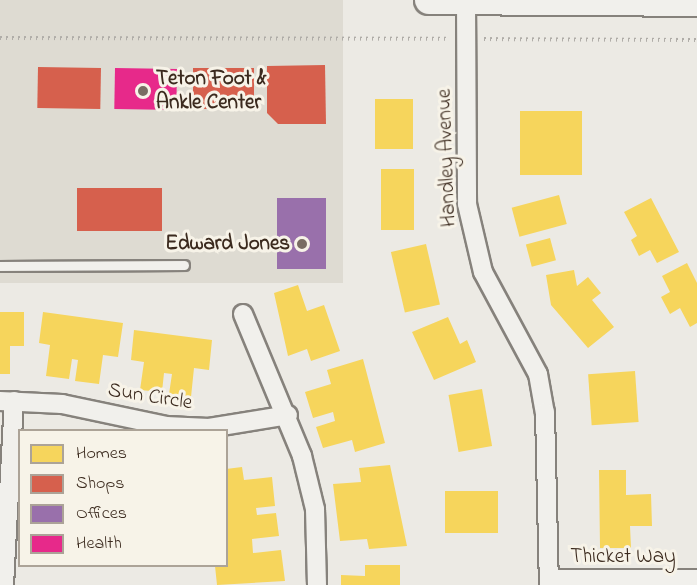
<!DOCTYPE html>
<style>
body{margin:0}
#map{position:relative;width:697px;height:585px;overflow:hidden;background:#eceae4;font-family:"Indie Flower",sans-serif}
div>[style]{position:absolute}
.built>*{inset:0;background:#dedbd2;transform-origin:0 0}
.homes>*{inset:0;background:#f6d55c;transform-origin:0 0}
.shops>*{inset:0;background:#d6604d;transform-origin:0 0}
.offices>*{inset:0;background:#9970ab;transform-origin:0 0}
.health>*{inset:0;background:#e7298a;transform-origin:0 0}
.path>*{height:4px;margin-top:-2px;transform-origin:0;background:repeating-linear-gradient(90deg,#b0ada8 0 1.5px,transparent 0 6px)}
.roads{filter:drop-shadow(2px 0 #86827c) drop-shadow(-2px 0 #86827c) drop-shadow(0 2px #86827c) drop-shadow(0 -2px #86827c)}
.service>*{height:9px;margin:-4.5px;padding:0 4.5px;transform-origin:4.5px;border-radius:4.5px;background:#f1f0ec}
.minor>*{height:18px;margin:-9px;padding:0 9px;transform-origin:9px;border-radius:9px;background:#f1f0ec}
.primary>*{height:28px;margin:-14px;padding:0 14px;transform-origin:14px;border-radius:14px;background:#f1f0ec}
.dots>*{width:16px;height:16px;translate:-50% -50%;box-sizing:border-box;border:3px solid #f7f3e8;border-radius:50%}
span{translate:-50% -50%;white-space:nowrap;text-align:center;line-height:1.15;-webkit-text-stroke:6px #f7f3e8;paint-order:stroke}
.poi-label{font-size:21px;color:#3b2a1e;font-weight:700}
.left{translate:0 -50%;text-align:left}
.right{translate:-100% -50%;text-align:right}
.street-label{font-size:21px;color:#3b2a1e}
.legend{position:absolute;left:18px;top:429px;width:210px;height:138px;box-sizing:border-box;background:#f7f3e8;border:2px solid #aca397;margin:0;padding:8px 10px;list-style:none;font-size:18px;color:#3b2a1e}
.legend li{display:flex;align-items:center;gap:12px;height:30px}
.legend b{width:30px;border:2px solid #aca397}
</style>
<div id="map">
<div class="built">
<i style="left:0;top:0;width:343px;height:283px"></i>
</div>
<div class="homes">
<i style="left:375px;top:99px;width:38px;height:50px"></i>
<i style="left:520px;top:111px;width:62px;height:64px"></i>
<i style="left:381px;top:169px;width:33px;height:61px"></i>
<i style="left:559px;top:195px;width:30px;height:49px;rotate:75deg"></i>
<i style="clip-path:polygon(651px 198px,679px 252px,657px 263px,650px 250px,639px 256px,631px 240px,637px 236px,624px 212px)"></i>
<i style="left:550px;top:238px;width:23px;height:25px;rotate:75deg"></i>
<i style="left:426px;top:244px;width:62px;height:36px;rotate:77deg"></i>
<i style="clip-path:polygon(687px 263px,697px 283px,697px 323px,690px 327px,680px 308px,670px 314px,661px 297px,670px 292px,662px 276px)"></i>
<i style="clip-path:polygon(574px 270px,577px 286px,588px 277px,601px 293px,592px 300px,614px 327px,588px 348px,551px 305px,546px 275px)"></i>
<i style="clip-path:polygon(298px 285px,307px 311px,324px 305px,340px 351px,311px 361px,307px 349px,288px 356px,274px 293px)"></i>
<i style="clip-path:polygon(0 312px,24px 312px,24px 346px,10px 346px,10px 374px,0 374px)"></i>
<i style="clip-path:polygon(43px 312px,123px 323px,118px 357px,103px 355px,99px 384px,75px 381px,78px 360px,72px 359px,69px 379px,46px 376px,50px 345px,39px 343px)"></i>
<i style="clip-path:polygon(448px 317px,460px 344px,467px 340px,476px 362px,434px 380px,412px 332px)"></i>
<i style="clip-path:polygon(134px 330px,212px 340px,209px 370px,194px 368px,191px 397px,169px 394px,172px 374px,164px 373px,162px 392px,140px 390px,144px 362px,131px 360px)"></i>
<i style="clip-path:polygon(363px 359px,385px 443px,355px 452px,352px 440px,323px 448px,316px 427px,335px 421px,333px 412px,313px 418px,305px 392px,331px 384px,327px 370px)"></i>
<i style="left:635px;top:371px;width:51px;height:47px;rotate:86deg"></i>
<i style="left:482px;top:389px;width:58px;height:34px;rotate:80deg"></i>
<i style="clip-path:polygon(390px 465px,407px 546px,369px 549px,367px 539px,340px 541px,333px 484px,361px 482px,359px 468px)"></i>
<i style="clip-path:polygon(242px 467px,244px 480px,272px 477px,275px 506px,256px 508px,257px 515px,276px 513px,279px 536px,252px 539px,253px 553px,281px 550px,285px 581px,217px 585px,215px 566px,226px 566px,226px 469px)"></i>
<i style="clip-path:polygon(599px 470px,626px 470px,626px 495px,651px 494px,652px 526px,630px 526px,631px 548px,600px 548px)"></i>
<i style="left:445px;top:491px;width:53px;height:42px"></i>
<i style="clip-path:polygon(365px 565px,400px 565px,400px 585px,341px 585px,341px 575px,365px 576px)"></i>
</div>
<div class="shops">
<i style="clip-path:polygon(325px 65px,326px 124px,278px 124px,267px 113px,267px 66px)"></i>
<i style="left:38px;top:67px;width:63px;height:41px;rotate:1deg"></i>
<i style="left:193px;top:68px;width:61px;height:41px"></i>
<i style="left:77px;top:188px;width:85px;height:43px"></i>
</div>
<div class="offices">
<i style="left:277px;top:198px;width:49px;height:71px"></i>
</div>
<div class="health">
<i style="left:115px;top:68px;width:62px;height:41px;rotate:1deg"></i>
</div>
<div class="path">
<i style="left:0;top:38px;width:449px;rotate:0.1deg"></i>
<i style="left:484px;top:39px;width:213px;rotate:0.3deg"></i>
</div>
<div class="roads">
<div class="service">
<i style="left:0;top:266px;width:184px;rotate:-0.3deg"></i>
</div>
<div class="minor">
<i style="left:466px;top:0;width:204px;rotate:89.7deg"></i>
<i style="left:467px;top:204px;width:70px;rotate:76.8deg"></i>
<i style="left:483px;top:272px;width:116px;rotate:61.7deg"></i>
<i style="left:538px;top:374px;width:39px;rotate:80deg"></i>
<i style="left:545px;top:412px;width:173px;rotate:88.7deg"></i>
<i style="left:243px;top:314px;width:154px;rotate:67.4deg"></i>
<i style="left:302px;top:456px;width:55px;rotate:76.2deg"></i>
<i style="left:315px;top:509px;width:76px;rotate:88.5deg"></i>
<i style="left:0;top:401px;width:62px;rotate:2.8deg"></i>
<i style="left:62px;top:404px;width:106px;rotate:11.9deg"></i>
<i style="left:166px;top:426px;width:43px;rotate:2.7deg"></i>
<i style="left:209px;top:428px;width:80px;rotate:-9.3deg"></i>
<i style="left:549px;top:579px;width:148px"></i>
<i style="left:4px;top:585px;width:184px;rotate:-86.9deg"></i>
</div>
<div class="primary">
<i style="left:429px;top:0;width:268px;rotate:0.4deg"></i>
</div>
</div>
<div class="dots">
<i style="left:143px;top:91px;background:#796d63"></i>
<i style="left:302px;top:244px;background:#796d63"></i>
</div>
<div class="poi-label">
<span class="left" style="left:156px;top:91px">Teton Foot &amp;<br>Ankle Center</span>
<span class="right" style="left:290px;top:244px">Edward Jones</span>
</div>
<div class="street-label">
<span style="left:447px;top:158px;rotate:-92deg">Handley Avenue</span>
<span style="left:150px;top:397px;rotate:9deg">Sun Circle</span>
<span style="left:623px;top:557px">Thicket Way</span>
</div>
<ul class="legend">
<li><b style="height:16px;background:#f6d55c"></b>Homes</li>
<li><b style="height:16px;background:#d6604d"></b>Shops</li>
<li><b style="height:16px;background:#9970ab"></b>Offices</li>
<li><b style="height:16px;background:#e7298a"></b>Health</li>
</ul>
</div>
